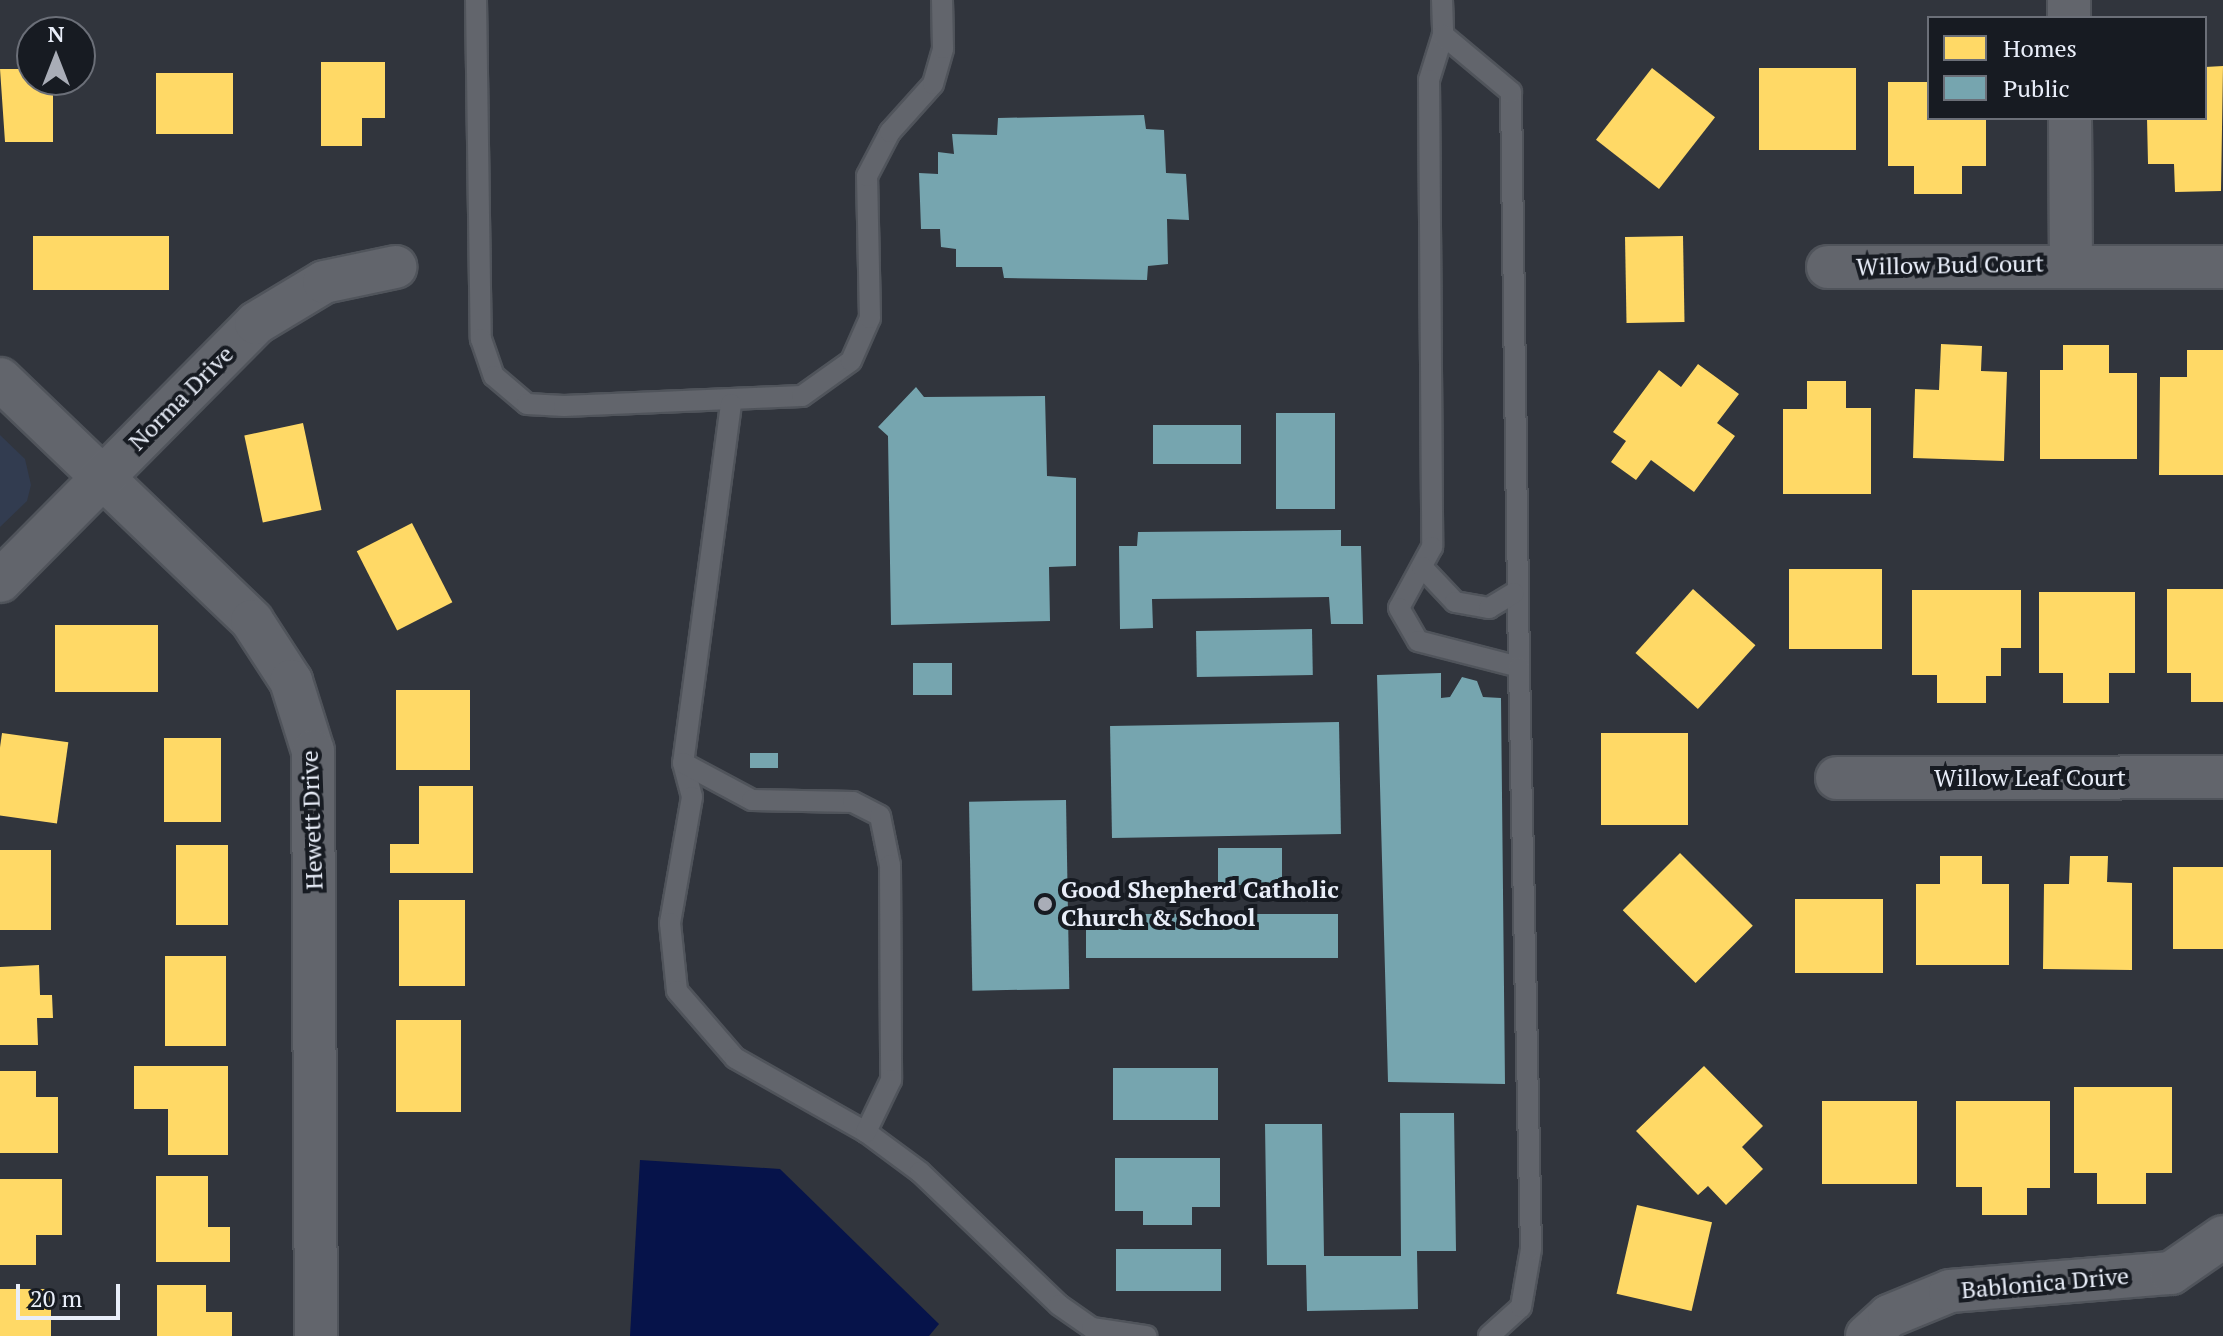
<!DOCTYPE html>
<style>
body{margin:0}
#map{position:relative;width:2223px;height:1336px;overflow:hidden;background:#31353d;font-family:"PT Serif",serif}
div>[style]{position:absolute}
.built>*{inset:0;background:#323c50}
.water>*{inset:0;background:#06134a}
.homes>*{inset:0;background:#ffd966;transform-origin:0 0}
.public>*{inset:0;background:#76a5af;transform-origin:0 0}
.roads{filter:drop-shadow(2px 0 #50545b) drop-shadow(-2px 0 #50545b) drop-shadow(0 2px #50545b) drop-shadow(0 -2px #50545b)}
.lane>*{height:20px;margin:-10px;padding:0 10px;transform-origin:10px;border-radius:10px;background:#62656c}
.street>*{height:42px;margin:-21px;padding:0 21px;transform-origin:21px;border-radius:21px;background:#62656c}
.dots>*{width:22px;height:22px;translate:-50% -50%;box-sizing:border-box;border:4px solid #171b22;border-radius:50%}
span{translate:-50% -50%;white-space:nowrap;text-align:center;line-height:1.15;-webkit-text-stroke:8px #171b22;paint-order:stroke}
.street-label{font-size:24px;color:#e9eef9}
.poi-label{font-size:24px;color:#e9eef9;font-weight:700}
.left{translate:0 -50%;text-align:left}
.legend{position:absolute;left:1927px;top:16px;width:280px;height:104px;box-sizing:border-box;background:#171b22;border:2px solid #6b6f78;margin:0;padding:10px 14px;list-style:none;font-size:24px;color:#e9eef9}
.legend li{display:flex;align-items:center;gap:16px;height:40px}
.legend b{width:40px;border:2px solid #6b6f78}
.north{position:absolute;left:16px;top:16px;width:80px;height:80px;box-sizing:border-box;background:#171b22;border:2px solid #6b6f78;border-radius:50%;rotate:0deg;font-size:22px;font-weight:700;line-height:32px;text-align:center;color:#e9eef9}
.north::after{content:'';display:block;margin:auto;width:28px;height:36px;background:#a9adb7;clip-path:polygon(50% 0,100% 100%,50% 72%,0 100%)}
.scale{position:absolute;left:16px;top:1284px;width:104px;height:36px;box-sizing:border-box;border:4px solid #e9eef9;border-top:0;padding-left:10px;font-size:24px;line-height:28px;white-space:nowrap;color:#e9eef9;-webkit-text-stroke:6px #171b22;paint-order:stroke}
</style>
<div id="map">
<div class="built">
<i style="clip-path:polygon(0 435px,25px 459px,31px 485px,27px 501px,0 527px)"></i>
</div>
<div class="water">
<i style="clip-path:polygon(640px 1160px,780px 1169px,939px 1324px,929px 1336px,630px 1336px)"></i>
</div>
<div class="homes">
<i style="clip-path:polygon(321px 62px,385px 62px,385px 118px,362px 118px,362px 146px,321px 146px)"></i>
<i style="clip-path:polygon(2223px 66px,2221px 191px,2175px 192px,2174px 164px,2148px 164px,2147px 118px,2205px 118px,2205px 67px)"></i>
<i style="left:1652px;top:68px;width:80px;height:91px;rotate:38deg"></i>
<i style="left:1759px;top:68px;width:97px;height:82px"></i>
<i style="clip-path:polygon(0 69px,32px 69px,32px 80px,53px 80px,53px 142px,5px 142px)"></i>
<i style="left:156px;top:73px;width:77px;height:61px"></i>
<i style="clip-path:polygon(1888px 82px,1929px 82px,1929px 118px,1986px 118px,1986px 166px,1962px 166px,1962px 194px,1914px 194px,1914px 166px,1888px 166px)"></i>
<i style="left:33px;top:236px;width:136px;height:54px"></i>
<i style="left:1683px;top:236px;width:86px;height:58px;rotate:89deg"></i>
<i style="clip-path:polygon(1941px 344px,1982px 346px,1981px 371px,2007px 372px,2004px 461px,1913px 458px,1915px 389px,1939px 390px)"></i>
<i style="clip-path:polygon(2063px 345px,2109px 345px,2109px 373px,2137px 373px,2137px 459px,2040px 459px,2040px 370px,2063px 370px)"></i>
<i style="clip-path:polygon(2187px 350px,2223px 350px,2223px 475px,2159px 475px,2160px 377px,2187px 377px)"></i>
<i style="clip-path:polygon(1698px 364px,1739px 394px,1717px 423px,1735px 436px,1694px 492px,1651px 460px,1636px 480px,1611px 462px,1626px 441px,1613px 432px,1659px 370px,1681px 387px)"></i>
<i style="clip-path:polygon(1807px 381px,1846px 381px,1846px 408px,1871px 408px,1871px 494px,1783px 494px,1783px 409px,1807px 409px)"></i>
<i style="left:303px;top:423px;width:89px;height:60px;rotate:78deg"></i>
<i style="left:412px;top:523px;width:89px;height:62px;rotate:63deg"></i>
<i style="left:1789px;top:569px;width:93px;height:80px"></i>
<i style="left:1693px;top:589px;width:84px;height:86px;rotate:42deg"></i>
<i style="clip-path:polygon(2167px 589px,2223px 589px,2223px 702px,2191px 702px,2191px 673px,2167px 673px)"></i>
<i style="clip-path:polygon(1912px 590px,2021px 590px,2021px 648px,2001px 648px,2001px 676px,1986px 676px,1986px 703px,1937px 703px,1937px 675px,1912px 675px)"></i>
<i style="clip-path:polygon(2039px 592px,2135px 592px,2135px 673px,2109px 673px,2109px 703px,2063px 703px,2063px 673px,2039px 673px)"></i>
<i style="left:55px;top:625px;width:103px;height:67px"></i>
<i style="left:396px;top:690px;width:74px;height:80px"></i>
<i style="left:2px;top:733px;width:67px;height:82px;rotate:8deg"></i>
<i style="left:1601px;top:733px;width:87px;height:92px"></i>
<i style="left:164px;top:738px;width:57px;height:84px"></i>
<i style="clip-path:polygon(419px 786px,473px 786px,473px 873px,390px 873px,390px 844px,419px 844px)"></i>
<i style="left:176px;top:845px;width:52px;height:80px"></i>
<i style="left:0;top:850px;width:51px;height:80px"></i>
<i style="left:1680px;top:853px;width:103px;height:81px;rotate:45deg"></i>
<i style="clip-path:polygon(1940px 856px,1982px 856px,1982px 884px,2009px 884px,2009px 965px,1916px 965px,1916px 884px,1940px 884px)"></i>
<i style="clip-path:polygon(2070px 856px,2108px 856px,2107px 882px,2132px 883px,2132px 970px,2043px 969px,2044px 884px,2069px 884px)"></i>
<i style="left:2173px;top:867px;width:50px;height:82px"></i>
<i style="left:1795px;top:899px;width:88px;height:74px"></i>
<i style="left:399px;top:900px;width:66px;height:86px"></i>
<i style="left:165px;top:956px;width:61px;height:90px"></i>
<i style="clip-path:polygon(39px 965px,40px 995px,52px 995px,53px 1018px,37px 1018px,38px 1045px,0 1045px,0 967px)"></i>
<i style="left:396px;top:1020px;width:65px;height:92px"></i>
<i style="clip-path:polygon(134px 1066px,228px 1066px,228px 1155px,168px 1155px,168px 1109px,134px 1109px)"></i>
<i style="clip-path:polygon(1704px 1066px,1763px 1126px,1742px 1147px,1763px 1169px,1726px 1205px,1708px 1186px,1698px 1195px,1636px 1131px)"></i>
<i style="clip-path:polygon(0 1071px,36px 1071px,36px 1097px,58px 1097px,58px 1153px,0 1153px)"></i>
<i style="clip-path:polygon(2074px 1087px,2172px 1087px,2172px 1173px,2146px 1173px,2146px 1204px,2097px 1204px,2097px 1173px,2074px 1173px)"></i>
<i style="left:1822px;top:1101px;width:95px;height:83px"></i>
<i style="clip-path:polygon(1956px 1101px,2050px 1101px,2050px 1188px,2027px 1188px,2027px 1215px,1982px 1215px,1982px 1187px,1956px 1187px)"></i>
<i style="clip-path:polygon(156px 1176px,208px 1176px,208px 1227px,230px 1227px,230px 1262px,156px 1262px)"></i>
<i style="clip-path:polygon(0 1179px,62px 1179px,62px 1235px,36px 1235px,36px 1265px,0 1265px)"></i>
<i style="left:1637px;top:1205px;width:77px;height:91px;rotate:13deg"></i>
<i style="clip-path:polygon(157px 1285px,206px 1285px,206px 1312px,232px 1312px,232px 1336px,157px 1336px)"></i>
<i style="left:0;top:1289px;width:51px;height:47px"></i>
</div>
<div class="public">
<i style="clip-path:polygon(1144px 115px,1146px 129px,1164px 130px,1166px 173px,1186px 174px,1189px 220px,1167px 219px,1168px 264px,1148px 266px,1147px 280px,1004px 278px,1002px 267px,956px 267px,956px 249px,941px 247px,940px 229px,921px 229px,919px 173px,938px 174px,938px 152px,954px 154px,952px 134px,997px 135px,998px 118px)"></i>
<i style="clip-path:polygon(916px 387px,924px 397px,1045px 396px,1047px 476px,1076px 478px,1076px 566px,1049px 567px,1050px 621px,891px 625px,888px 436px,878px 427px)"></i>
<i style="left:1276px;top:413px;width:59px;height:96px"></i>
<i style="left:1153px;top:425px;width:88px;height:39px"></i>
<i style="clip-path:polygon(1341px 530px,1341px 546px,1361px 546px,1363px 624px,1331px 624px,1329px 597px,1152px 599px,1153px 628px,1120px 629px,1119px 546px,1137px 546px,1138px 532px)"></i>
<i style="left:1312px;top:629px;width:46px;height:116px;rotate:89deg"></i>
<i style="left:913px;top:663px;width:39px;height:32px"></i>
<i style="clip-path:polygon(1441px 673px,1441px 698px,1450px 697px,1462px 677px,1477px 681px,1483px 697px,1501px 698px,1505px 1084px,1388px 1082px,1377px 675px)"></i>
<i style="left:1339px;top:722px;width:112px;height:229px;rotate:89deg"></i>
<i style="left:750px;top:753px;width:28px;height:15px"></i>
<i style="left:1066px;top:800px;width:189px;height:97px;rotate:89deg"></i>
<i style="left:1218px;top:848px;width:64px;height:37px"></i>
<i style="left:1086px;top:914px;width:252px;height:44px"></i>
<i style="left:1113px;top:1068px;width:105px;height:52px"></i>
<i style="clip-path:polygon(1400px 1113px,1454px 1113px,1456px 1251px,1417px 1251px,1418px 1309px,1307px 1311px,1306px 1265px,1267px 1265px,1265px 1124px,1322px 1124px,1324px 1256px,1401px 1256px)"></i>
<i style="clip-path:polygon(1115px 1158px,1220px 1158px,1220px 1207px,1192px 1207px,1192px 1225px,1143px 1225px,1143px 1211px,1115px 1211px)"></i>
<i style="left:1116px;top:1249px;width:105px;height:42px"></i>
</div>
<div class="roads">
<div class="lane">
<i style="left:476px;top:0;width:339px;rotate:89.2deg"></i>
<i style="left:481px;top:339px;width:39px;rotate:71deg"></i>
<i style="left:494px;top:376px;width:43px;rotate:40.3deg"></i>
<i style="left:527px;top:404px;width:37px;rotate:3deg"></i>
<i style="left:564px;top:406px;width:238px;rotate:-2.4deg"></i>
<i style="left:802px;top:396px;width:60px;rotate:-35.5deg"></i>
<i style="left:851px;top:361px;width:47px;rotate:-66.2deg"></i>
<i style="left:870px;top:318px;width:142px;rotate:-91.2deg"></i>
<i style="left:867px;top:176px;width:50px;rotate:-62.4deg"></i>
<i style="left:890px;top:132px;width:64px;rotate:-48.1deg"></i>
<i style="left:933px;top:84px;width:37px;rotate:-74deg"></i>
<i style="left:943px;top:48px;width:48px;rotate:-91.2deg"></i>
<i style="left:1442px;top:0;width:35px;rotate:88deg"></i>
<i style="left:1443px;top:35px;width:47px;rotate:107.3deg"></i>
<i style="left:1429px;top:80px;width:467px;rotate:89.6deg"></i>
<i style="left:1432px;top:547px;width:69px;rotate:118.4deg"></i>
<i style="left:1399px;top:608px;width:38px;rotate:60deg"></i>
<i style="left:1418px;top:641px;width:104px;rotate:14.4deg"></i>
<i style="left:1519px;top:667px;width:575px;rotate:-90.8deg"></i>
<i style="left:1511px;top:92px;width:89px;rotate:-140deg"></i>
<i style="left:731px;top:404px;width:362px;rotate:97.6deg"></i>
<i style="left:683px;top:763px;width:35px;rotate:75deg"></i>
<i style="left:692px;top:797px;width:128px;rotate:99.9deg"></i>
<i style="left:670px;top:923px;width:68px;rotate:84.1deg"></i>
<i style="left:677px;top:991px;width:89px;rotate:49.1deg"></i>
<i style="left:735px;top:1058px;width:150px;rotate:29.5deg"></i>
<i style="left:866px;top:1132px;width:67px;rotate:36.5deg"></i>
<i style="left:920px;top:1172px;width:192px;rotate:43.7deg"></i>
<i style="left:1059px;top:1305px;width:40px;rotate:34.9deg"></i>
<i style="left:1092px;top:1328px;width:55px;rotate:8.4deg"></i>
<i style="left:1422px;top:567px;width:48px;rotate:46.7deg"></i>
<i style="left:1455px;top:602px;width:35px;rotate:10deg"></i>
<i style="left:1489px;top:608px;width:29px;rotate:-31deg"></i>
<i style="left:683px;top:763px;width:78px;rotate:28.2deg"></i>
<i style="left:752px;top:800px;width:101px;rotate:1.1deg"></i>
<i style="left:853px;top:802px;width:30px;rotate:27deg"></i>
<i style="left:880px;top:816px;width:50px;rotate:78.5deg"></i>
<i style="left:890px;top:865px;width:215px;rotate:89.7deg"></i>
<i style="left:891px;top:1080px;width:58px;rotate:115.7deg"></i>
<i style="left:1489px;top:1336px;width:43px;rotate:-42.2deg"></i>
<i style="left:1521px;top:1307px;width:59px;rotate:-80.2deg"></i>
<i style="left:1531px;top:1249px;width:582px;rotate:-91.18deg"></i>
</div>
<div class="street">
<i style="left:2069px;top:0;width:18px;rotate:90deg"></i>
<i style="left:2070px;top:118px;width:145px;rotate:89.6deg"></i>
<i style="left:1828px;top:267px;width:395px"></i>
<i style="left:0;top:379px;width:349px;rotate:43.8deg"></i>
<i style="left:252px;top:621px;width:72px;rotate:57deg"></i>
<i style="left:291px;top:681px;width:73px;rotate:72.6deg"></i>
<i style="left:313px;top:751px;width:585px;rotate:89.71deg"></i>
<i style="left:0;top:581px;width:363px;rotate:-45.2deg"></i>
<i style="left:256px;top:323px;width:79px;rotate:-31.1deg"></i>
<i style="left:324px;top:282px;width:73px;rotate:-11.9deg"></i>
<i style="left:1837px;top:778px;width:386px;rotate:-0.1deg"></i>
<i style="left:1867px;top:1336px;width:30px;rotate:-42deg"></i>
<i style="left:1889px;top:1316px;width:66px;rotate:-22.3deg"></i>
<i style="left:1950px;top:1291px;width:222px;rotate:-4.7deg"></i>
<i style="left:2171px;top:1273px;width:63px;rotate:-34.7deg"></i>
</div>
</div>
<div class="dots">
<i style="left:1045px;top:904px;background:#a9adb7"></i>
</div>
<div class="street-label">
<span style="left:1950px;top:265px;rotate:-1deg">Willow Bud Court</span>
<span style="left:181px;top:398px;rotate:-45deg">Norma Drive</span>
<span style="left:2030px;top:778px">Willow Leaf Court</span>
<span style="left:312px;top:820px;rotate:-92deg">Hewett Drive</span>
<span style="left:2045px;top:1283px;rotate:-5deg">Bablonica Drive</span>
</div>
<div class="poi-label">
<span class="left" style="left:1061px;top:904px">Good Shepherd Catholic<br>Church &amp; School</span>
</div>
<ul class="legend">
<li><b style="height:22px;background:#ffd966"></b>Homes</li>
<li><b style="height:22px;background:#76a5af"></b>Public</li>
</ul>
<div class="north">N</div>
<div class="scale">20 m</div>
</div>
